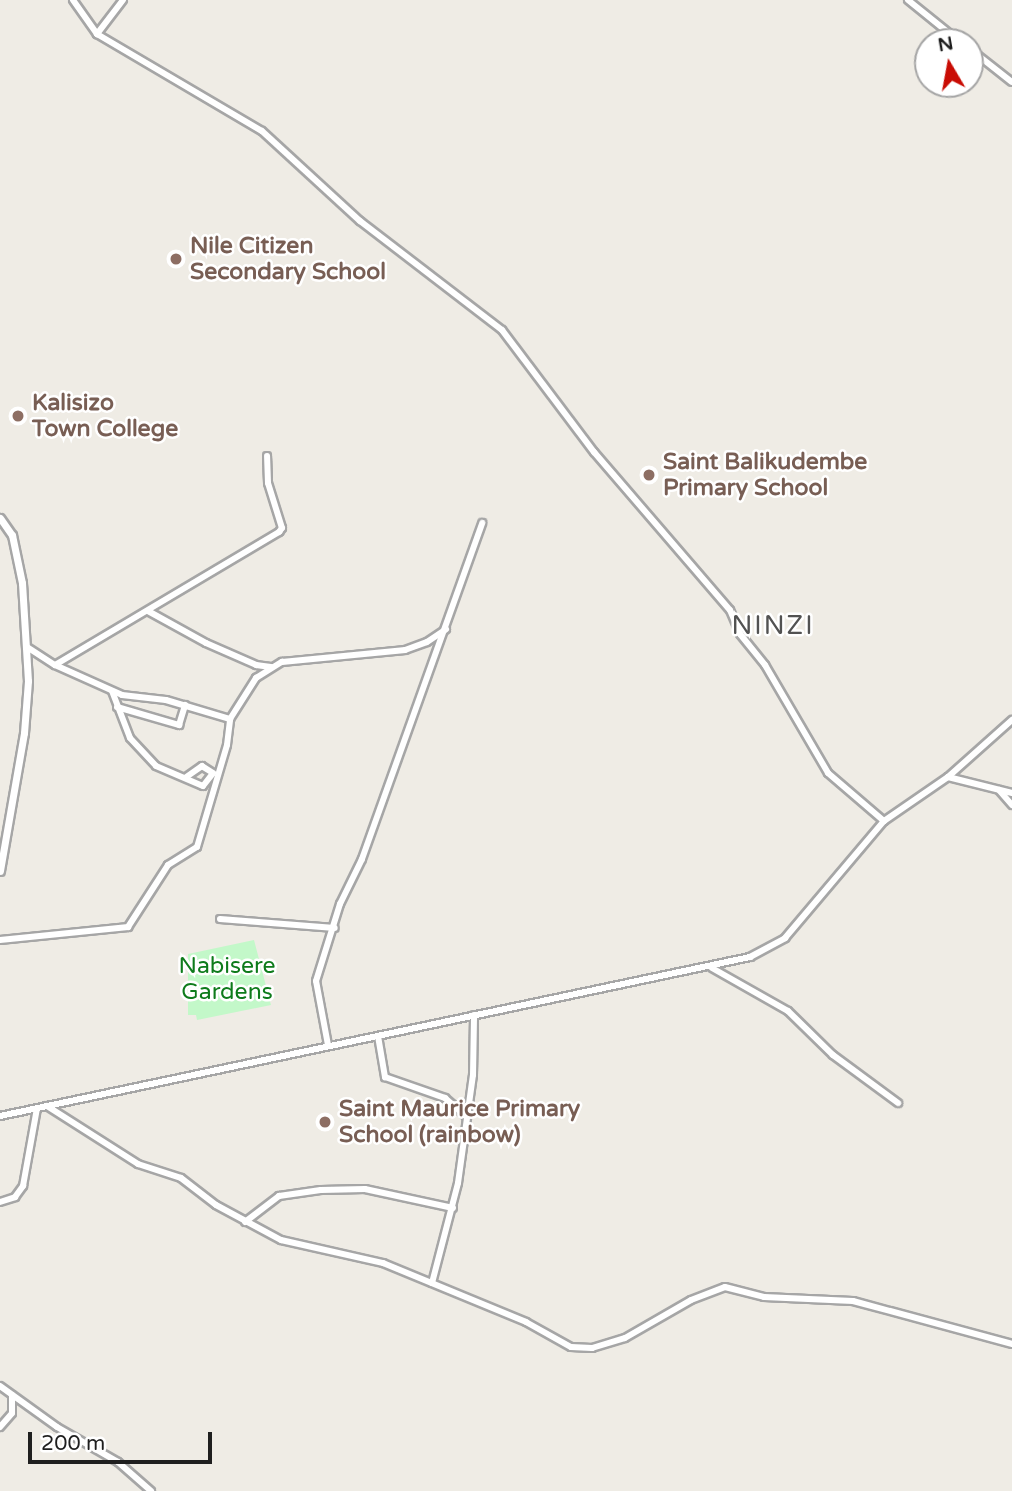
<!DOCTYPE html>
<style>
body{margin:0}
#map{position:relative;width:1012px;height:1491px;overflow:hidden;background:#efece5;font-family:"Varela Round",sans-serif}
div>[style]{position:absolute}
.park>*{inset:0;background:#c3f8c9}
.roads{filter:drop-shadow(2px 0 #a6a6a6) drop-shadow(-2px 0 #a6a6a6) drop-shadow(0 2px #a6a6a6) drop-shadow(0 -2px #a6a6a6)}
.minor>*{height:6px;margin:-3px;padding:0 3px;transform-origin:3px;border-radius:3px;background:#fff}
.tertiary>*{height:7px;margin:-3.5px;padding:0 3.5px;transform-origin:3.5px;border-radius:3.5px;background:#fff}
.dots>*{width:19px;height:19px;translate:-50% -50%;box-sizing:border-box;border:4px solid #fff;border-radius:50%}
span{translate:-50% -50%;white-space:nowrap;text-align:center;line-height:1.15;-webkit-text-stroke:5px #fff;paint-order:stroke}
.education-label{font-size:23px;color:#785e54;font-weight:700}
.left{translate:0 -50%;text-align:left}
.park-label{font-size:23px;color:#0e7b1b}
.quarter-label{font-size:26px;color:#525252;letter-spacing:2px}
.north{position:absolute;left:914px;top:28px;width:70px;height:70px;box-sizing:border-box;background:#fff;border:2px solid #a5a5a5;border-radius:50%;rotate:350deg;font-size:19px;font-weight:700;line-height:28px;text-align:center;color:#1f1f1f}
.north::after{content:'';display:block;margin:auto;width:24px;height:32px;background:#c90c04;clip-path:polygon(50% 0,100% 100%,50% 72%,0 100%)}
.scale{position:absolute;left:28px;top:1432px;width:184px;height:32px;box-sizing:border-box;border:4px solid #1f1f1f;border-top:0;padding-left:9px;font-size:21px;line-height:24px;white-space:nowrap;color:#1f1f1f;-webkit-text-stroke:5px #fff;paint-order:stroke}
</style>
<div id="map">
<div class="park">
<i style="clip-path:polygon(254px 940px,271px 1005px,197px 1020px,196px 1015px,188px 1015px,188px 954px)"></i>
</div>
<div class="roads">
<div class="minor">
<i style="left:73px;top:0;width:42px;rotate:54.8deg"></i>
<i style="left:123px;top:0;width:43px;rotate:127.4deg"></i>
<i style="left:97px;top:34px;width:191px;rotate:30.5deg"></i>
<i style="left:262px;top:131px;width:133px;rotate:42.6deg"></i>
<i style="left:360px;top:221px;width:179px;rotate:37.5deg"></i>
<i style="left:502px;top:330px;width:153px;rotate:53deg"></i>
<i style="left:594px;top:452px;width:208px;rotate:49.3deg"></i>
<i style="left:730px;top:610px;width:26px;rotate:67deg"></i>
<i style="left:740px;top:634px;width:40px;rotate:51deg"></i>
<i style="left:765px;top:665px;width:125px;rotate:59.7deg"></i>
<i style="left:828px;top:773px;width:74px;rotate:40.6deg"></i>
<i style="left:908px;top:0;width:67px;rotate:38.9deg"></i>
<i style="left:970px;top:49px;width:53px;rotate:38.2deg"></i>
<i style="left:148px;top:611px;width:66px;rotate:28.9deg"></i>
<i style="left:206px;top:643px;width:55px;rotate:23.7deg"></i>
<i style="left:256px;top:665px;width:15px;rotate:8deg"></i>
<i style="left:27px;top:647px;width:33px;rotate:33deg"></i>
<i style="left:55px;top:665px;width:261px;rotate:-30.7deg"></i>
<i style="left:279px;top:532px;width:5px;rotate:-53deg"></i>
<i style="left:282px;top:528px;width:47px;rotate:-107.3deg"></i>
<i style="left:268px;top:483px;width:27px;rotate:-92deg"></i>
<i style="left:55px;top:665px;width:73px;rotate:24.1deg"></i>
<i style="left:122px;top:695px;width:44px;rotate:6.5deg"></i>
<i style="left:166px;top:700px;width:67px;rotate:16.5deg"></i>
<i style="left:112px;top:691px;width:50px;rotate:69deg"></i>
<i style="left:130px;top:738px;width:38px;rotate:47deg"></i>
<i style="left:156px;top:766px;width:51px;rotate:23.1deg"></i>
<i style="left:203px;top:786px;width:16px;rotate:-52deg"></i>
<i style="left:213px;top:773px;width:13px;rotate:-148deg"></i>
<i style="left:202px;top:766px;width:19px;rotate:145deg"></i>
<i style="left:117px;top:707px;width:65px;rotate:16.2deg"></i>
<i style="left:179px;top:725px;width:21px;rotate:-73deg"></i>
<i style="left:948px;top:777px;width:66px;rotate:14deg"></i>
<i style="left:999px;top:790px;width:20px;rotate:49deg"></i>
<i style="left:220px;top:919px;width:115px;rotate:4.5deg"></i>
<i style="left:0;top:940px;width:129px;rotate:-5.8deg"></i>
<i style="left:128px;top:927px;width:74px;rotate:-57.2deg"></i>
<i style="left:168px;top:865px;width:34px;rotate:-32deg"></i>
<i style="left:197px;top:847px;width:106px;rotate:-73.6deg"></i>
<i style="left:227px;top:745px;width:26px;rotate:-83deg"></i>
<i style="left:230px;top:719px;width:49px;rotate:-57.6deg"></i>
<i style="left:256px;top:678px;width:31px;rotate:-32deg"></i>
<i style="left:282px;top:662px;width:124px;rotate:-5.6deg"></i>
<i style="left:405px;top:650px;width:23px;rotate:-20deg"></i>
<i style="left:427px;top:642px;width:23px;rotate:-34deg"></i>
<i style="left:712px;top:968px;width:87px;rotate:29.5deg"></i>
<i style="left:788px;top:1011px;width:63px;rotate:44.4deg"></i>
<i style="left:833px;top:1055px;width:81px;rotate:36.4deg"></i>
<i style="left:378px;top:1036px;width:42px;rotate:80.3deg"></i>
<i style="left:385px;top:1077px;width:64px;rotate:19.3deg"></i>
<i style="left:445px;top:1098px;width:29px;rotate:41deg"></i>
<i style="left:328px;top:1045px;width:65px;rotate:-100.6deg"></i>
<i style="left:316px;top:981px;width:81px;rotate:-72.7deg"></i>
<i style="left:340px;top:904px;width:50px;rotate:-63.9deg"></i>
<i style="left:362px;top:859px;width:357px;rotate:-70.3deg"></i>
<i style="left:47px;top:1106px;width:108px;rotate:32.5deg"></i>
<i style="left:138px;top:1164px;width:45px;rotate:18deg"></i>
<i style="left:181px;top:1178px;width:44px;rotate:37.6deg"></i>
<i style="left:216px;top:1205px;width:74px;rotate:28.3deg"></i>
<i style="left:281px;top:1240px;width:105px;rotate:12.7deg"></i>
<i style="left:383px;top:1263px;width:155px;rotate:22.4deg"></i>
<i style="left:526px;top:1322px;width:51px;rotate:29.1deg"></i>
<i style="left:571px;top:1347px;width:21px;rotate:3deg"></i>
<i style="left:592px;top:1348px;width:34px;rotate:-17deg"></i>
<i style="left:625px;top:1338px;width:76px;rotate:-29.9deg"></i>
<i style="left:691px;top:1300px;width:36px;rotate:-21deg"></i>
<i style="left:725px;top:1287px;width:40px;rotate:14.4deg"></i>
<i style="left:764px;top:1297px;width:89px;rotate:2.6deg"></i>
<i style="left:853px;top:1301px;width:165px;rotate:15.1deg"></i>
<i style="left:0;top:1116px;width:767px;rotate:-11.97deg"></i>
<i style="left:750px;top:957px;width:40px;rotate:-28deg"></i>
<i style="left:785px;top:938px;width:153px;rotate:-49.8deg"></i>
<i style="left:884px;top:821px;width:78px;rotate:-34.5deg"></i>
<i style="left:948px;top:777px;width:86px;rotate:-41.7deg"></i>
<i style="left:0;top:1202px;width:16px;rotate:-18deg"></i>
<i style="left:15px;top:1197px;width:14px;rotate:-54deg"></i>
<i style="left:23px;top:1186px;width:79px;rotate:-79.8deg"></i>
<i style="left:245px;top:1222px;width:43px;rotate:-37.4deg"></i>
<i style="left:279px;top:1196px;width:42px;rotate:-8.1deg"></i>
<i style="left:321px;top:1190px;width:44px;rotate:-1.3deg"></i>
<i style="left:365px;top:1189px;width:90px;rotate:12.2deg"></i>
<i style="left:432px;top:1283px;width:103px;rotate:-75.4deg"></i>
<i style="left:458px;top:1183px;width:109px;rotate:-82.1deg"></i>
<i style="left:473px;top:1075px;width:60px;rotate:-89deg"></i>
<i style="left:0;top:1386px;width:70px;rotate:35.7deg"></i>
<i style="left:57px;top:1427px;width:70px;rotate:29.8deg"></i>
<i style="left:118px;top:1462px;width:44px;rotate:41.3deg"></i>
<i style="left:0;top:1427px;width:18px;rotate:-49deg"></i>
<i style="left:12px;top:1413px;width:18px;rotate:-90deg"></i>
</div>
<div class="tertiary">
<i style="left:0;top:518px;width:21px;rotate:55deg"></i>
<i style="left:12px;top:535px;width:49px;rotate:78.2deg"></i>
<i style="left:22px;top:583px;width:98px;rotate:86.5deg"></i>
<i style="left:28px;top:681px;width:52px;rotate:94.4deg"></i>
<i style="left:24px;top:733px;width:140px;rotate:99.9deg"></i>
</div>
</div>
<div class="dots">
<i style="left:176px;top:259px;background:#8d6e63"></i>
<i style="left:18px;top:416px;background:#8d6e63"></i>
<i style="left:649px;top:475px;background:#8d6e63"></i>
<i style="left:325px;top:1122px;background:#8d6e63"></i>
</div>
<div class="education-label">
<span class="left" style="left:190px;top:259px">Nile Citizen<br>Secondary School</span>
<span class="left" style="left:32px;top:416px">Kalisizo<br>Town College</span>
<span class="left" style="left:663px;top:475px">Saint Balikudembe<br>Primary School</span>
<span class="left" style="left:339px;top:1122px">Saint Maurice Primary<br>School (rainbow)</span>
</div>
<div class="park-label">
<span style="left:227px;top:979px">Nabisere<br>Gardens</span>
</div>
<div class="quarter-label">
<span style="left:773px;top:626px">NINZI</span>
</div>
<div class="north">N</div>
<div class="scale">200 m</div>
</div>
